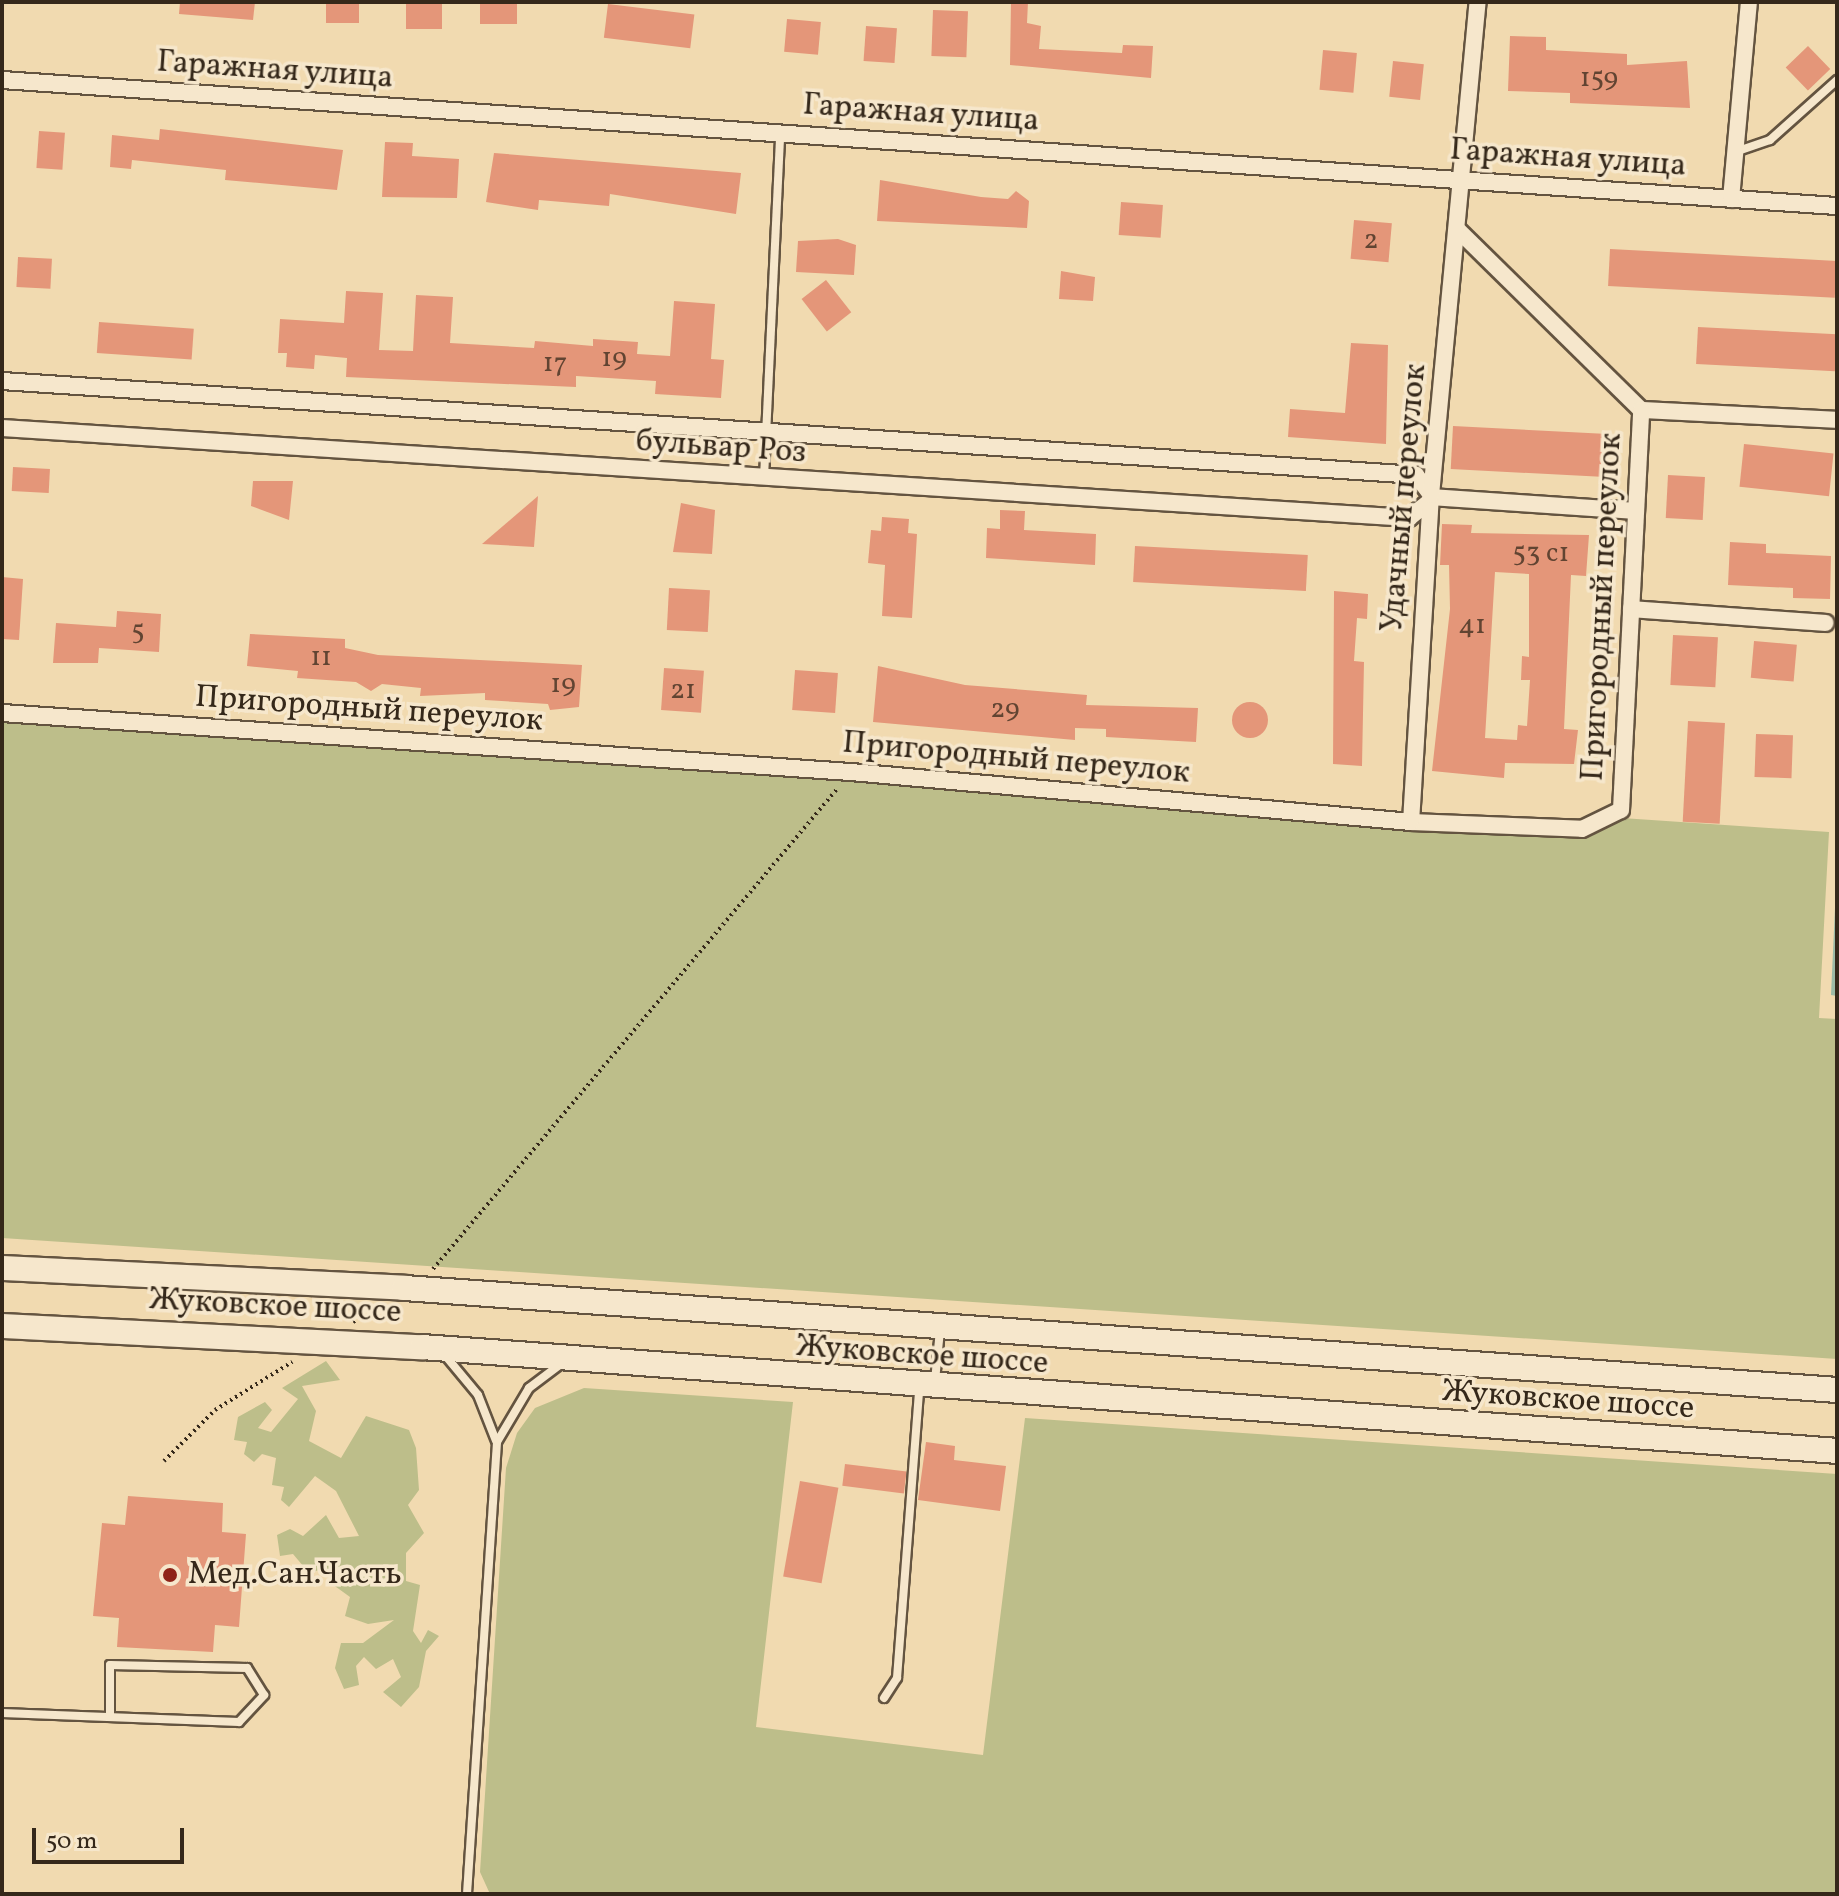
<!DOCTYPE html>
<meta charset="utf-8">
<style>
body{margin:0}
#map{position:relative;width:1839px;height:1896px;overflow:hidden;background:#f1dab0;font-family:Vollkorn,serif}
div>[style]{position:absolute}
.green>*{inset:0;background:#bdbe8a}
.water>*{inset:0;background:#9cbba6}
.building>*{inset:0;background:#e49679;transform-origin:0 0}
.round{border-radius:50%}
.path>*{height:4px;margin-top:-2px;transform-origin:0;background:repeating-linear-gradient(90deg,#35281a 0 2px,transparent 0 6px)}
.roads{filter:drop-shadow(2px 0 #645440) drop-shadow(-2px 0 #645440) drop-shadow(0 2px #645440) drop-shadow(0 -2px #645440)}
.lane>*{height:8px;margin:-4px;padding:0 4px;transform-origin:4px;border-radius:4px;background:#f6e7cc}
.street>*{height:16px;margin:-8px;padding:0 8px;transform-origin:8px;border-radius:8px;background:#f6e7cc}
.secondary>*{height:24px;margin:-12px;padding:0 12px;transform-origin:12px;border-radius:12px;background:#f6e7cc}
.dots>*{width:22px;height:22px;translate:-50% -50%;box-sizing:border-box;border:4px solid #f6e7cc;border-radius:50%}
span{translate:-50% -50%;white-space:nowrap;text-align:center;line-height:1.15;-webkit-text-stroke:7px #f6e7cc;paint-order:stroke}
.number-label{font-size:28px;color:#614432}
.number-label span{-webkit-text-stroke-width:0}
.street-label{font-size:32px;color:#35281a}
.poi-label{font-size:32px;color:#35281a}
.left{translate:0 -50%;text-align:left}
.frame{position:absolute;inset:0;border:4px solid #35281a;pointer-events:none}
.scale{position:absolute;left:32px;top:1828px;width:152px;height:36px;box-sizing:border-box;border:4px solid #35281a;border-top:0;padding-left:10px;font-size:24px;line-height:28px;white-space:nowrap;color:#35281a;-webkit-text-stroke:6px #f6e7cc;paint-order:stroke}
</style>
<div id="map">
<div class="green">
<i style="clip-path:polygon(2px 718px,1384px 821px,1622px 818px,1829px 832px,1819px 1018px,1837px 1019px,1837px 1359px,2px 1238px)"></i>
<i style="clip-path:polygon(326px 1361px,340px 1380px,302px 1386px,316px 1411px,309px 1441px,341px 1458px,366px 1416px,409px 1430px,416px 1448px,419px 1490px,408px 1505px,424px 1533px,406px 1553px,406px 1581px,420px 1585px,413px 1631px,421px 1643px,428px 1630px,439px 1636px,426px 1651px,419px 1687px,401px 1707px,383px 1692px,401px 1677px,393px 1659px,376px 1669px,364px 1657px,356px 1666px,359px 1685px,344px 1689px,335px 1668px,341px 1643px,363px 1643px,394px 1620px,368px 1624px,345px 1616px,350px 1597px,332px 1584px,326px 1568px,309px 1573px,293px 1554px,280px 1556px,277px 1535px,290px 1529px,303px 1536px,326px 1515px,339px 1538px,359px 1536px,336px 1491px,315px 1476px,289px 1507px,281px 1500px,284px 1487px,272px 1485px,276px 1458px,262px 1454px,254px 1462px,244px 1454px,247px 1442px,234px 1440px,238px 1417px,265px 1402px,272px 1410px,258px 1428px,271px 1432px,298px 1399px,282px 1388px)"></i>
<i style="clip-path:polygon(584px 1388px,793px 1402px,756px 1727px,983px 1755px,1025px 1418px,1837px 1474px,1837px 1894px,490px 1894px,480px 1872px,506px 1468px,517px 1433px,535px 1408px)"></i>
</div>
<div class="water">
<i style="clip-path:polygon(1837px 864px,1837px 996px,1831px 995px)"></i>
</div>
<div class="building">
<i style="clip-path:polygon(180px 2px,255px 2px,253px 20px,179px 14px)"></i>
<i style="left:326px;top:2px;width:33px;height:21px"></i>
<i style="left:406px;top:2px;width:36px;height:27px"></i>
<i style="left:480px;top:2px;width:37px;height:22px"></i>
<i style="clip-path:polygon(1011px 2px,1028px 2px,1027px 23px,1041px 26px,1039px 49px,1122px 53px,1123px 45px,1153px 46px,1151px 78px,1010px 65px)"></i>
<i style="left:608px;top:4px;width:87px;height:34px;rotate:7deg"></i>
<i style="left:933px;top:10px;width:35px;height:46px;rotate:2deg"></i>
<i style="left:787px;top:19px;width:34px;height:33px;rotate:5deg"></i>
<i style="left:866px;top:26px;width:31px;height:35px;rotate:4deg"></i>
<i style="clip-path:polygon(1510px 36px,1546px 37px,1546px 50px,1627px 54px,1627px 65px,1687px 61px,1690px 108px,1570px 103px,1570px 93px,1508px 91px)"></i>
<i style="left:1808px;top:46px;width:32px;height:31px;rotate:46deg"></i>
<i style="left:1323px;top:50px;width:34px;height:40px;rotate:5deg"></i>
<i style="left:1393px;top:61px;width:31px;height:36px;rotate:6deg"></i>
<i style="clip-path:polygon(160px 129px,343px 150px,337px 190px,225px 180px,226px 170px,132px 160px,131px 169px,110px 167px,112px 135px,159px 140px)"></i>
<i style="left:39px;top:131px;width:26px;height:37px;rotate:4deg"></i>
<i style="clip-path:polygon(385px 142px,413px 143px,412px 156px,459px 159px,457px 198px,382px 197px)"></i>
<i style="clip-path:polygon(494px 153px,741px 173px,736px 214px,610px 194px,609px 206px,539px 200px,538px 210px,486px 202px)"></i>
<i style="clip-path:polygon(880px 180px,981px 197px,1008px 199px,1016px 191px,1029px 201px,1027px 228px,877px 221px)"></i>
<i style="left:1121px;top:202px;width:42px;height:33px;rotate:4deg"></i>
<i style="left:1354px;top:220px;width:38px;height:39px;rotate:5deg"></i>
<i style="clip-path:polygon(838px 239px,856px 245px,854px 275px,796px 272px,798px 241px)"></i>
<i style="left:1610px;top:249px;width:227px;height:37px;rotate:3deg"></i>
<i style="left:18px;top:257px;width:34px;height:30px;rotate:3deg"></i>
<i style="clip-path:polygon(1061px 271px,1095px 277px,1093px 301px,1059px 299px)"></i>
<i style="left:826px;top:280px;width:41px;height:31px;rotate:52deg"></i>
<i style="clip-path:polygon(346px 291px,383px 293px,379px 350px,413px 351px,416px 295px,453px 297px,450px 343px,534px 348px,535px 341px,593px 346px,593px 339px,638px 342px,637px 354px,670px 356px,674px 301px,715px 304px,711px 359px,724px 360px,721px 398px,655px 394px,656px 381px,576px 376px,576px 387px,346px 377px,347px 358px,315px 355px,314px 369px,286px 367px,287px 353px,278px 353px,280px 319px,344px 323px)"></i>
<i style="left:99px;top:322px;width:95px;height:31px;rotate:4deg"></i>
<i style="left:1698px;top:327px;width:139px;height:37px;rotate:3deg"></i>
<i style="clip-path:polygon(1351px 343px,1388px 345px,1386px 444px,1288px 437px,1290px 409px,1345px 413px)"></i>
<i style="left:1453px;top:426px;width:150px;height:43px;rotate:3deg"></i>
<i style="left:1744px;top:444px;width:90px;height:43px;rotate:6deg"></i>
<i style="left:13px;top:467px;width:37px;height:24px;rotate:3deg"></i>
<i style="left:1668px;top:475px;width:37px;height:43px;rotate:3deg"></i>
<i style="clip-path:polygon(253px 481px,293px 481px,289px 520px,251px 506px)"></i>
<i style="clip-path:polygon(538px 496px,534px 547px,482px 544px)"></i>
<i style="clip-path:polygon(681px 503px,715px 510px,712px 554px,673px 552px)"></i>
<i style="clip-path:polygon(1000px 510px,1025px 511px,1024px 530px,1096px 534px,1095px 565px,986px 558px,987px 528px,1000px 529px)"></i>
<i style="clip-path:polygon(882px 517px,909px 519px,908px 533px,917px 534px,912px 618px,882px 616px,885px 565px,868px 563px,871px 530px,881px 531px)"></i>
<i style="clip-path:polygon(evenodd,1442px 524px,1472px 525px,1471px 533px,1589px 535px,1586px 576px,1571px 575px,1564px 729px,1578px 730px,1574px 764px,1505px 763px,1504px 778px,1432px 771px,1450px 609px,1449px 565px,1440px 565px,1442px 524px,1495px 572px,1529px 574px,1529px 657px,1522px 656px,1521px 680px,1530px 680px,1527px 726px,1518px 725px,1517px 740px,1485px 738px,1495px 572px)"></i>
<i style="clip-path:polygon(1730px 542px,1766px 544px,1766px 553px,1831px 556px,1830px 599px,1793px 598px,1793px 588px,1728px 585px)"></i>
<i style="left:1135px;top:546px;width:173px;height:36px;rotate:3deg"></i>
<i style="clip-path:polygon(2px 577px,23px 579px,19px 640px,2px 639px)"></i>
<i style="left:669px;top:588px;width:41px;height:42px;rotate:3deg"></i>
<i style="clip-path:polygon(1334px 591px,1368px 594px,1367px 619px,1357px 618px,1354px 661px,1364px 662px,1362px 766px,1333px 764px)"></i>
<i style="clip-path:polygon(117px 611px,161px 614px,159px 652px,99px 648px,98px 663px,53px 663px,56px 623px,116px 627px)"></i>
<i style="clip-path:polygon(250px 634px,345px 639px,345px 648px,378px 655px,582px 665px,579px 707px,550px 710px,548px 704px,485px 700px,485px 693px,420px 696px,421px 688px,382px 684px,371px 691px,356px 682px,297px 678px,298px 671px,247px 666px)"></i>
<i style="left:1673px;top:635px;width:45px;height:50px;rotate:3deg"></i>
<i style="left:1754px;top:641px;width:43px;height:37px;rotate:5deg"></i>
<i style="clip-path:polygon(878px 666px,965px 685px,1087px 695px,1086px 705px,1198px 708px,1196px 742px,1106px 737px,1106px 729px,1075px 728px,1075px 740px,873px 722px)"></i>
<i style="left:664px;top:668px;width:40px;height:42px;rotate:4deg"></i>
<i style="left:795px;top:670px;width:43px;height:40px;rotate:4deg"></i>
<i class="round" style="left:1232px;top:702px;width:36px;height:36px"></i>
<i style="left:1688px;top:721px;width:37px;height:101px;rotate:3deg"></i>
<i style="left:1756px;top:734px;width:37px;height:43px;rotate:2deg"></i>
<i style="clip-path:polygon(926px 1442px,955px 1446px,954px 1460px,1006px 1466px,1000px 1511px,918px 1500px)"></i>
<i style="left:845px;top:1464px;width:62px;height:22px;rotate:7deg"></i>
<i style="left:800px;top:1481px;width:39px;height:97px;rotate:10deg"></i>
<i style="clip-path:polygon(128px 1496px,223px 1503px,222px 1532px,246px 1534px,239px 1627px,215px 1625px,213px 1652px,117px 1647px,119px 1618px,93px 1616px,102px 1523px,125px 1525px)"></i>
</div>
<div class="path">
<i style="left:433px;top:1269px;width:627px;rotate:-49.91deg"></i>
<i style="left:353px;top:1322px;width:24px;rotate:-33deg"></i>
<i style="left:164px;top:1461px;width:72px;rotate:-45deg"></i>
<i style="left:215px;top:1410px;width:91px;rotate:-31.9deg"></i>
</div>
<div class="roads">
<div class="lane">
<i style="left:1735px;top:152px;width:37px;rotate:-19deg"></i>
<i style="left:1770px;top:140px;width:90px;rotate:-41.8deg"></i>
<i style="left:764px;top:478px;width:345px;rotate:-87.3deg"></i>
<i style="left:444px;top:1354px;width:53px;rotate:50.3deg"></i>
<i style="left:478px;top:1395px;width:49px;rotate:68.6deg"></i>
<i style="left:935px;top:1381px;width:51px;rotate:-84.4deg"></i>
<i style="left:884px;top:1698px;width:24px;rotate:-57deg"></i>
<i style="left:897px;top:1678px;width:290px;rotate:-85.6deg"></i>
<i style="left:2px;top:1713px;width:237px;rotate:2.2deg"></i>
<i style="left:239px;top:1722px;width:37px;rotate:-47deg"></i>
<i style="left:264px;top:1695px;width:32px;rotate:-122deg"></i>
<i style="left:247px;top:1668px;width:137px;rotate:-178.7deg"></i>
<i style="left:110px;top:1665px;width:52px;rotate:90deg"></i>
<i style="left:467px;top:1894px;width:453px;rotate:-86.2deg"></i>
<i style="left:497px;top:1442px;width:63px;rotate:-59.3deg"></i>
<i style="left:529px;top:1388px;width:39px;rotate:-37deg"></i>
</div>
<div class="street">
<i style="left:2px;top:80px;width:1839px;rotate:3.93deg"></i>
<i style="left:1731px;top:199px;width:198px;rotate:-84.8deg"></i>
<i style="left:1457px;top:229px;width:258px;rotate:44.5deg"></i>
<i style="left:1641px;top:410px;width:196px;rotate:2.9deg"></i>
<i style="left:2px;top:381px;width:1417px;rotate:3.8deg"></i>
<i style="left:1416px;top:475px;width:25px;rotate:53deg"></i>
<i style="left:2px;top:428px;width:1410px;rotate:3.66deg"></i>
<i style="left:1409px;top:518px;width:28px;rotate:-39deg"></i>
<i style="left:1431px;top:497px;width:205px;rotate:3.9deg"></i>
<i style="left:1631px;top:609px;width:195px;rotate:4.1deg"></i>
<i style="left:2px;top:713px;width:851px;rotate:3.98deg"></i>
<i style="left:851px;top:772px;width:562px;rotate:5.1deg"></i>
<i style="left:1411px;top:822px;width:171px;rotate:2.3deg"></i>
<i style="left:1582px;top:829px;width:43px;rotate:-26deg"></i>
<i style="left:1621px;top:810px;width:400px;rotate:-87.1deg"></i>
<i style="left:1411px;top:822px;width:328px;rotate:-86.5deg"></i>
<i style="left:1431px;top:495px;width:495px;rotate:-84.6deg"></i>
</div>
<div class="secondary">
<i style="left:2px;top:1268px;width:402px;rotate:2.8deg"></i>
<i style="left:404px;top:1288px;width:1437px;rotate:4.07deg"></i>
<i style="left:2px;top:1326px;width:421px;rotate:2.9deg"></i>
<i style="left:422px;top:1347px;width:1419px;rotate:4.2deg"></i>
</div>
</div>
<div class="dots">
<i style="left:170px;top:1575px;background:#8f2418"></i>
</div>
<div class="number-label">
<span style="left:1599px;top:79px">159</span>
<span style="left:1371px;top:241px">2</span>
<span style="left:614px;top:359px">19</span>
<span style="left:555px;top:364px">17</span>
<span style="left:1541px;top:554px">53 с1</span>
<span style="left:1472px;top:626px">41</span>
<span style="left:138px;top:632px">5</span>
<span style="left:321px;top:658px">11</span>
<span style="left:563px;top:685px">19</span>
<span style="left:683px;top:691px">21</span>
<span style="left:1005px;top:710px">29</span>
</div>
<div class="street-label">
<span style="left:275px;top:71px;rotate:4deg">Гаражная улица</span>
<span style="left:921px;top:114px;rotate:4deg">Гаражная улица</span>
<span style="left:1568px;top:159px;rotate:4deg">Гаражная улица</span>
<span style="left:721px;top:448px;rotate:4deg">бульвар Роз</span>
<span style="left:1405px;top:498px;rotate:-85deg">Удачный переулок</span>
<span style="left:1603px;top:607px;rotate:-87deg">Пригородный переулок</span>
<span style="left:369px;top:710px;rotate:4deg">Пригородный переулок</span>
<span style="left:1016px;top:759px;rotate:5deg">Пригородный переулок</span>
<span style="left:275px;top:1307px;rotate:3deg">Жуковское шоссе</span>
<span style="left:922px;top:1356px;rotate:4deg">Жуковское шоссе</span>
<span style="left:1568px;top:1401px;rotate:4deg">Жуковское шоссе</span>
</div>
<div class="poi-label">
<span class="left" style="left:188px;top:1575px">Мед.Сан.Часть</span>
</div>
<div class="frame"></div>
<div class="scale">50 m</div>
</div>
